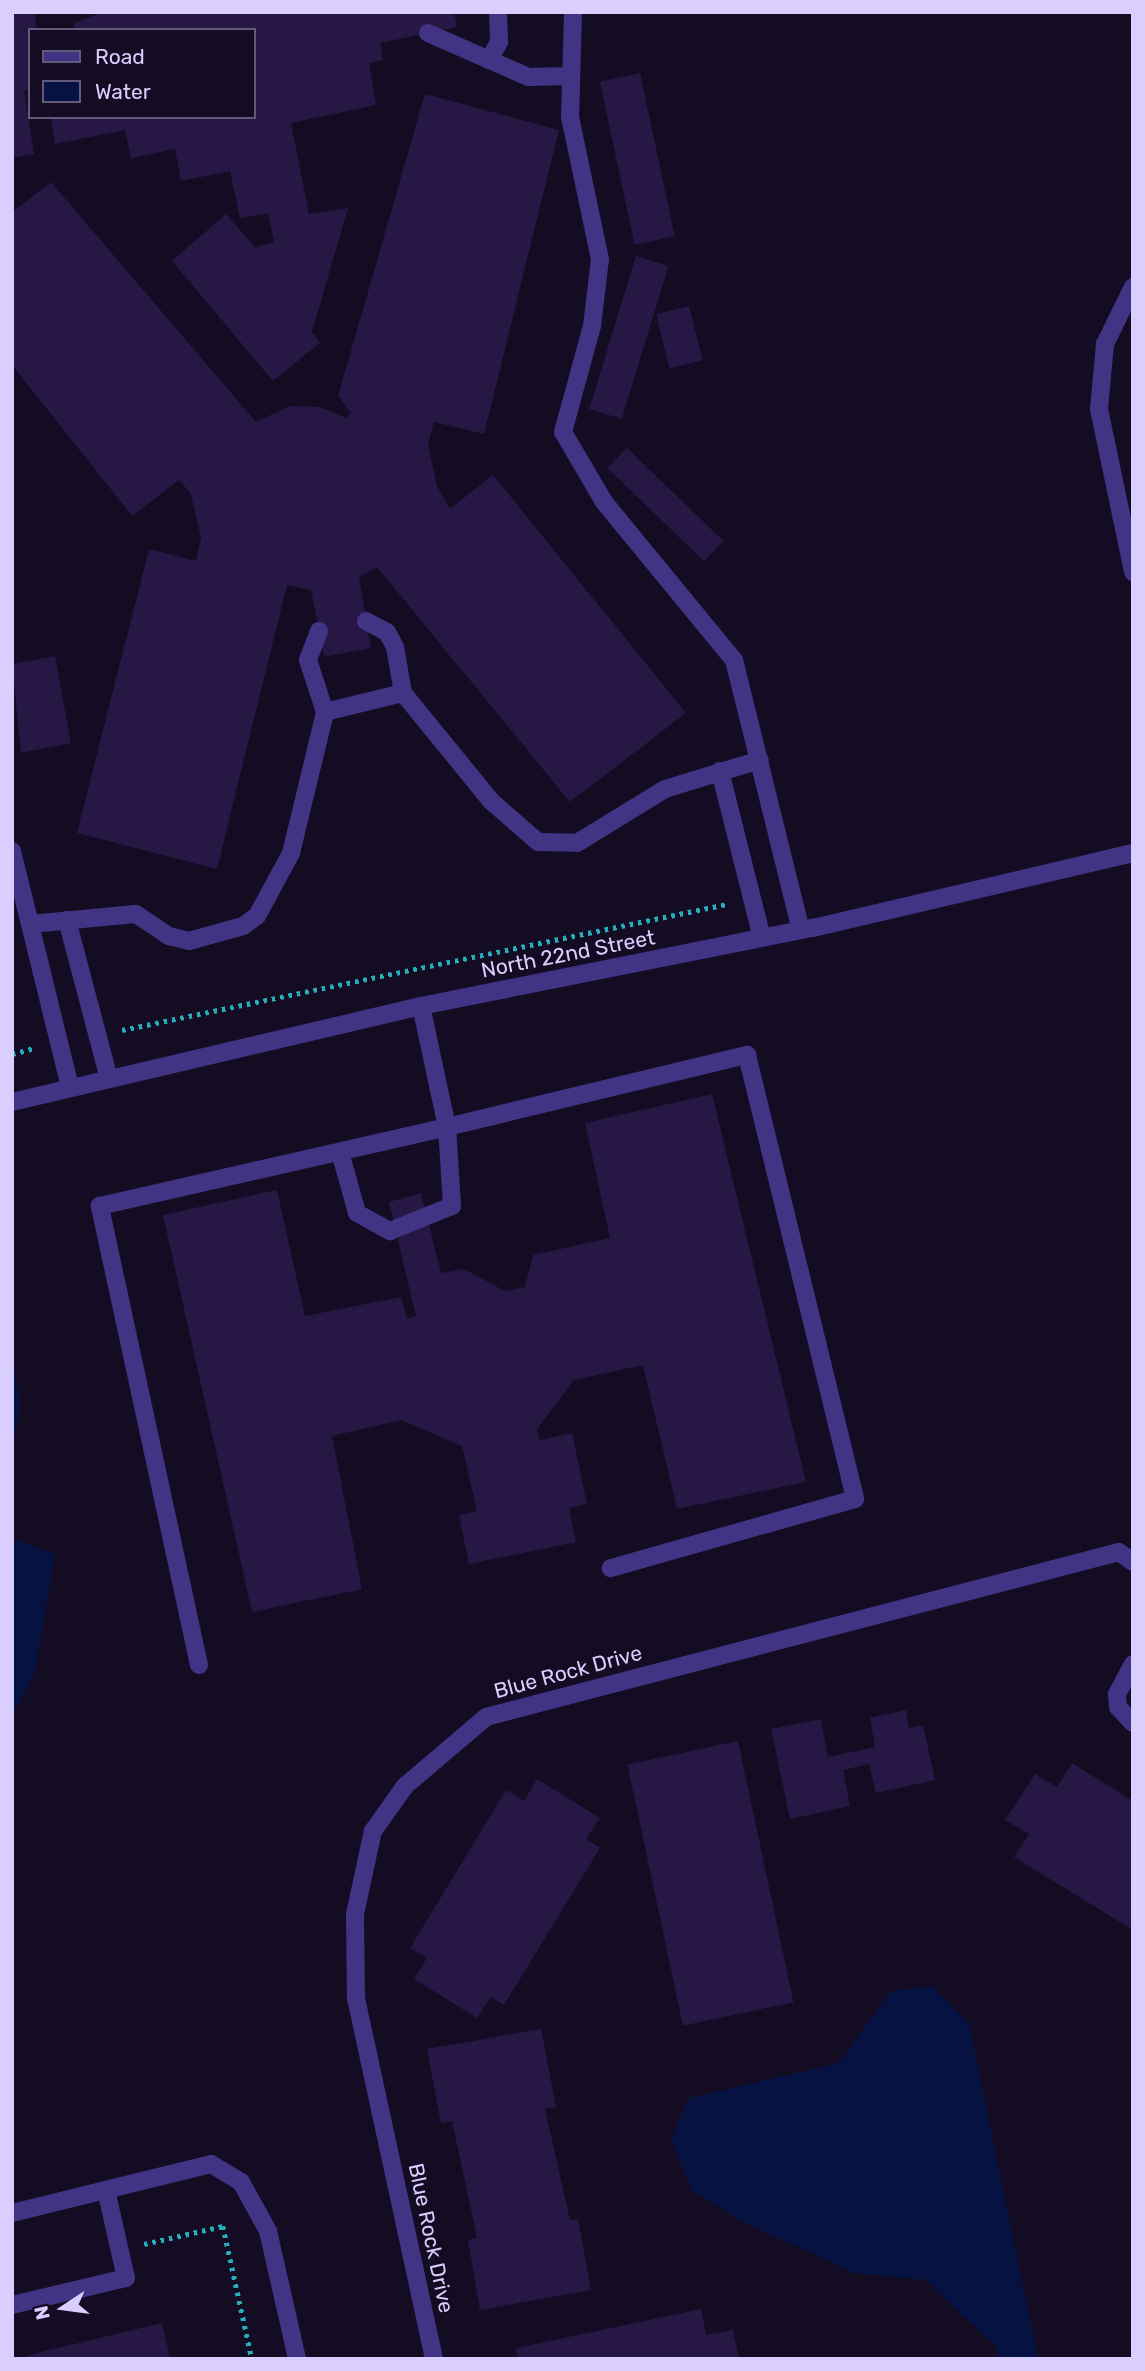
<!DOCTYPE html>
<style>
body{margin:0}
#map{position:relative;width:1145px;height:2371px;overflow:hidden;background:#130c23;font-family:Rubik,sans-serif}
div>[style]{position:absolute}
.water>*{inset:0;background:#061342}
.building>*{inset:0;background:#271745;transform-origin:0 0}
.path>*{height:4.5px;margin-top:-2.25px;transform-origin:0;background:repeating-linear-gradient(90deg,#26afbb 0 3.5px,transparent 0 8.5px)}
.service>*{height:18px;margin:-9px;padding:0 9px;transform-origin:9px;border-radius:9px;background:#423485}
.minor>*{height:18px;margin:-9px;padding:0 9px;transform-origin:9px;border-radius:9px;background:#423485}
span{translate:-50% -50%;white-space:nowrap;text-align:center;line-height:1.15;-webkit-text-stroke:5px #130c23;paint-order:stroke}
.street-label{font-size:21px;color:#daceff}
.frame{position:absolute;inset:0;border:14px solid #daceff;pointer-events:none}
.legend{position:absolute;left:28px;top:28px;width:228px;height:91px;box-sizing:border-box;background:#130c23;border:2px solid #635a7b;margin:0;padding:9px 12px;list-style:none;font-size:21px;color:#daceff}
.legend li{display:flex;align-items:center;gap:14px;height:35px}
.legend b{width:35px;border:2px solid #635a7b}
.north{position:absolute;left:28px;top:2273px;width:70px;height:70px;-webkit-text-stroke:5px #130c23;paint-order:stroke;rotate:257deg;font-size:19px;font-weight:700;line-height:28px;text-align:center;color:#daceff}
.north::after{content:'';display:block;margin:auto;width:24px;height:32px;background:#daceff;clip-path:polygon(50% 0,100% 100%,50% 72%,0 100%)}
</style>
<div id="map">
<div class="water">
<i style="clip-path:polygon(12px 1351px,20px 1406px,12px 1453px)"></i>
<i style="clip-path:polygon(19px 1540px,55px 1555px,35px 1672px,12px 1717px,12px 1546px)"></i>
<i style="clip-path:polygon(932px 1986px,969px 2024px,1038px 2359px,997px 2359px,997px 2348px,926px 2280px,855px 2273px,741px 2221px,692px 2190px,671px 2139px,689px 2098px,839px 2063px,891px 1991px)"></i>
</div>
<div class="building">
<i style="clip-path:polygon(12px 12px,34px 12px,37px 30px,30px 30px,30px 90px,24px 91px,34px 154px,12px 158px)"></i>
<i style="clip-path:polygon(103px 12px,454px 12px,457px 27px,380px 43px,383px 60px,369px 63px,376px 105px,291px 123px,309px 214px,348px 208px,312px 332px,320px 343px,273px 381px,172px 261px,226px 214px,255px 247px,274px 242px,268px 213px,240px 218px,230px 171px,181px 181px,175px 149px,131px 158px,125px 130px,55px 144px,51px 117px,254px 117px,254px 30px,75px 30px,74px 23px)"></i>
<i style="left:640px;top:73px;width:167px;height:41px;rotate:78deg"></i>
<i style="clip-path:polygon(425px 94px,559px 130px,484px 434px,434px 422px,428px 444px,437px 486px,450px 509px,493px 475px,686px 713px,570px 802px,377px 567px,359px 577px,371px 648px,324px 657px,311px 590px,287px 585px,217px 869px,77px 833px,149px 549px,196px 561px,201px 538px,191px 494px,179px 480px,132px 516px,12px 365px,12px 212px,51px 182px,256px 422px,290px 406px,320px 407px,346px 418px,351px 413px,338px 396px)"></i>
<i style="left:636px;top:256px;width:34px;height:160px;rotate:17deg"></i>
<i style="left:689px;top:306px;width:56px;height:34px;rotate:76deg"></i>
<i style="left:627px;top:448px;width:134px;height:28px;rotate:44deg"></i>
<i style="clip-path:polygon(55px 656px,71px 743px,21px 753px,12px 664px)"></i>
<i style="clip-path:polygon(712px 1094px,806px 1482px,677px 1509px,643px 1365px,574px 1380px,537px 1429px,539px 1440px,572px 1433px,587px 1504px,569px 1508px,576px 1542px,469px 1564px,459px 1515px,477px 1511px,462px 1446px,401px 1420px,332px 1436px,362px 1589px,252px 1612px,163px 1215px,277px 1190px,305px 1316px,401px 1297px,407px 1319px,416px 1316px,389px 1202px,421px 1193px,441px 1273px,464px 1269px,505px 1291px,525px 1287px,533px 1255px,610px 1238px,585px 1123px)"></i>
<i style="clip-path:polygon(906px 1710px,909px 1728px,923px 1725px,935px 1780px,876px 1793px,869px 1764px,843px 1770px,850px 1806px,790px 1819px,771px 1729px,821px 1719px,828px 1757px,875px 1747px,870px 1718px)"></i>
<i style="left:738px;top:1741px;width:267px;height:113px;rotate:78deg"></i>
<i style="clip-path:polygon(1072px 1763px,1133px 1801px,1133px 1930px,1014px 1857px,1029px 1834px,1005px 1820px,1035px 1774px,1057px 1787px)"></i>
<i style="clip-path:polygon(537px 1779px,600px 1818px,586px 1839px,600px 1848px,504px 2005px,491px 1997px,477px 2018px,414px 1979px,427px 1958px,410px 1948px,506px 1790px,524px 1801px)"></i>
<i style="clip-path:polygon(541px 2029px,556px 2107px,545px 2109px,570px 2220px,578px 2219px,591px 2290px,480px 2310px,468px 2240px,477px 2238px,452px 2121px,441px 2123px,427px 2049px)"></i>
<i style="clip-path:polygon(701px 2309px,706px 2335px,733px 2330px,739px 2359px,518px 2359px,516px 2348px)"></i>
<i style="clip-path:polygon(162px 2323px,170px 2359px,17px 2359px,41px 2352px)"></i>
</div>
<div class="path">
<i style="left:122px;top:1030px;width:618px;rotate:-11.76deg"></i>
<i style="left:12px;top:1054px;width:24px;rotate:-15deg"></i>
<i style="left:144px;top:2244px;width:81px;rotate:-12.8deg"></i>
<i style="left:223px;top:2226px;width:136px;rotate:77.7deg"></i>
</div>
<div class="service">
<i style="left:573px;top:12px;width:105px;rotate:91.6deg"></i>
<i style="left:570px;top:117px;width:145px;rotate:78.1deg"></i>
<i style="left:600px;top:259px;width:67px;rotate:96.8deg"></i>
<i style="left:592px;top:326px;width:110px;rotate:105.3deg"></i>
<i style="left:563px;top:432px;width:81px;rotate:59.6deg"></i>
<i style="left:604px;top:502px;width:205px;rotate:50.6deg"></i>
<i style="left:734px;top:660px;width:278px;rotate:76.1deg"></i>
<i style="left:428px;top:33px;width:109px;rotate:23.7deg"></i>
<i style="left:528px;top:77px;width:43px;rotate:-1.3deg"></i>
<i style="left:489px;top:60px;width:21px;rotate:-61deg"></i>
<i style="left:499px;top:42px;width:30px;rotate:-92deg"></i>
<i style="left:366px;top:621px;width:24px;rotate:28deg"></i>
<i style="left:387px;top:632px;width:17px;rotate:62deg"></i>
<i style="left:395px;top:647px;width:47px;rotate:80.1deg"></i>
<i style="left:319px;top:631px;width:31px;rotate:111deg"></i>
<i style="left:308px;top:660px;width:55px;rotate:71.9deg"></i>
<i style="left:720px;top:771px;width:172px;rotate:75.9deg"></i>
<i style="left:12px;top:851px;width:244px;rotate:76.2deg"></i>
<i style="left:67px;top:920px;width:164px;rotate:75.2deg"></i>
<i style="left:30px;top:924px;width:106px;rotate:-5.4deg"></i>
<i style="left:136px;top:914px;width:40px;rotate:34deg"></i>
<i style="left:169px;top:936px;width:21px;rotate:14deg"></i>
<i style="left:189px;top:941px;width:56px;rotate:-15.5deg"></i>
<i style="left:243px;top:926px;width:17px;rotate:-36deg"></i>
<i style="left:257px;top:916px;width:72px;rotate:-61.6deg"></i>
<i style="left:291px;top:853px;width:145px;rotate:-76.4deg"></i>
<i style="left:325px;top:712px;width:80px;rotate:-13.7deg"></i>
<i style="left:403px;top:693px;width:139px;rotate:50.8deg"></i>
<i style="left:491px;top:801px;width:62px;rotate:41.1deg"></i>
<i style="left:538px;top:842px;width:39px;rotate:1deg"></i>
<i style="left:577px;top:843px;width:103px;rotate:-31.5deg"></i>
<i style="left:665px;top:789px;width:99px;rotate:-17deg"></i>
<i style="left:340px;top:1152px;width:63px;rotate:74.4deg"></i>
<i style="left:357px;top:1213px;width:38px;rotate:29deg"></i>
<i style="left:390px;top:1231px;width:67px;rotate:-22deg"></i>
<i style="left:452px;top:1206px;width:79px;rotate:-93.6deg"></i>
<i style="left:447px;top:1127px;width:309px;rotate:-13.5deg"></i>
<i style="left:747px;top:1055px;width:457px;rotate:76.3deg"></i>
<i style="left:855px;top:1499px;width:254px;rotate:164.2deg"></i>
<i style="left:1133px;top:1664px;width:34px;rotate:118deg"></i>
<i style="left:1117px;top:1694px;width:13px;rotate:86deg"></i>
<i style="left:1118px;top:1707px;width:22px;rotate:47deg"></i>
<i style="left:199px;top:1665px;width:470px;rotate:-102.2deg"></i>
<i style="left:100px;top:1206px;width:356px;rotate:-12.8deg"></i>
<i style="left:447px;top:1127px;width:124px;rotate:-102.1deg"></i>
<i style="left:12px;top:2305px;width:117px;rotate:-13.3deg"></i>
<i style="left:126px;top:2278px;width:90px;rotate:-102.8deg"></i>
</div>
<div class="minor">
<i style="left:1133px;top:287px;width:64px;rotate:116.2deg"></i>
<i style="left:1105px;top:344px;width:65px;rotate:95.3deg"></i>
<i style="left:1099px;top:409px;width:167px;rotate:78.2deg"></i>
<i style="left:12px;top:1102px;width:420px;rotate:-13.2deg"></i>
<i style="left:421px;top:1006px;width:400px;rotate:-11.3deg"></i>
<i style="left:813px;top:928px;width:329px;rotate:-13.2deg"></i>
<i style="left:12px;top:2213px;width:205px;rotate:-13.8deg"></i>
<i style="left:211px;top:2164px;width:35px;rotate:31deg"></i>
<i style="left:241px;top:2182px;width:56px;rotate:61.1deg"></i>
<i style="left:268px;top:2231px;width:131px;rotate:77.2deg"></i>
<i style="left:434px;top:2359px;width:369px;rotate:-102.2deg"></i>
<i style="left:356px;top:1998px;width:84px;rotate:-90.7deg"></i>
<i style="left:355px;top:1914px;width:85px;rotate:-77.8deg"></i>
<i style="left:373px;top:1831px;width:55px;rotate:-54.6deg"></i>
<i style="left:405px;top:1786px;width:106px;rotate:-40.4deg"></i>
<i style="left:486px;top:1717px;width:654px;rotate:-14.61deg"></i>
<i style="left:1119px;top:1552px;width:17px;rotate:36deg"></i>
</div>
<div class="street-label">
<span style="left:568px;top:954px;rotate:-11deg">North 22nd Street</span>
<span style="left:568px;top:1672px;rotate:-15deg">Blue Rock Drive</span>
<span style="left:431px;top:2238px;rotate:78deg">Blue Rock Drive</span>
</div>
<div class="frame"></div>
<ul class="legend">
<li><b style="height:9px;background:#423485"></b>Road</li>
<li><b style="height:19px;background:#061342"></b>Water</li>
</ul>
<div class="north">N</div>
</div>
